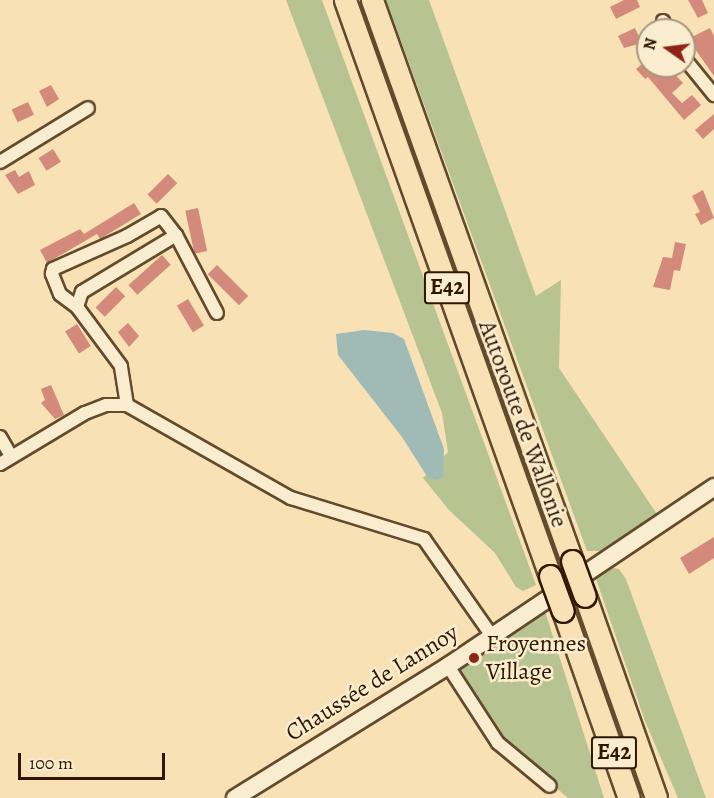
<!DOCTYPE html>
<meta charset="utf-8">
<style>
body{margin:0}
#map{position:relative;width:714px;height:798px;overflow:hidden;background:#f8e1b4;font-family:Alegreya,serif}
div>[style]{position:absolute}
.green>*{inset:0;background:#b7c491}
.water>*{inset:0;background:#a0bbb6}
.building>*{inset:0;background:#d38a7b;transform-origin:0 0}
.roads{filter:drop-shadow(2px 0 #624a2d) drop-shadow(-2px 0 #624a2d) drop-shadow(0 2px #624a2d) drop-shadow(0 -2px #624a2d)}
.minor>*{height:12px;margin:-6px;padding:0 6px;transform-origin:6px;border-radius:6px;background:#faecce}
.secondary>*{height:16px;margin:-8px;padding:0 8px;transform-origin:8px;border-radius:8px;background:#faecce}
.motorway>*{height:21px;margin:-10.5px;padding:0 10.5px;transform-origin:10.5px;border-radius:10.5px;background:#f8e1b4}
.bridges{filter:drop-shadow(2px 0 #301800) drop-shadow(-2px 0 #301800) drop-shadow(0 2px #301800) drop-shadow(0 -2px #301800)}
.motorway-bridge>*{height:21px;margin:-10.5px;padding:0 10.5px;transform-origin:10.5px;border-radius:10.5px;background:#f8e1b4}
.dots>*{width:16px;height:16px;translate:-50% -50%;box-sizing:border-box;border:3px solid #faecce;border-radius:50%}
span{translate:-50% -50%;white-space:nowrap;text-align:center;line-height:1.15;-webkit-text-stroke:5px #faecce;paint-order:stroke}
.shield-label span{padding:2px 4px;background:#faecce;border:2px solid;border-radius:4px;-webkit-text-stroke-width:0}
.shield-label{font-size:22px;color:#301800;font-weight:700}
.street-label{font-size:24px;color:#301800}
.poi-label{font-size:24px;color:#301800}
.left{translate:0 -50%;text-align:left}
.north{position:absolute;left:636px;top:18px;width:60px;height:60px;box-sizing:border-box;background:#faecce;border:2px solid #a9977c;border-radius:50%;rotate:284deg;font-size:16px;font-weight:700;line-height:24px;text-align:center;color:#301800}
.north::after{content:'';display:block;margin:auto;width:21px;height:27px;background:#8f2418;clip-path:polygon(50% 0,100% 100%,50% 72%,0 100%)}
.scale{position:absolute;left:18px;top:753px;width:147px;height:27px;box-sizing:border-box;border:3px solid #301800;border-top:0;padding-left:8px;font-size:18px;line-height:21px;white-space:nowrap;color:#301800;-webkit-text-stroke:4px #faecce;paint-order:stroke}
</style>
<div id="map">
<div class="green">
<i style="clip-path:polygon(286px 0,322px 0,536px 585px,523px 591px,516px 587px,495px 553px,449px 510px,423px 478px,448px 452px,442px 413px)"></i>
<i style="clip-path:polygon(386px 0,429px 0,536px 296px,561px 280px,559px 368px,657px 514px,604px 551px,587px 551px)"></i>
<i style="clip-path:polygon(607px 567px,619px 569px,626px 579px,706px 798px,678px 798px,645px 721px,595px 576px)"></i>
<i style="clip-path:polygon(545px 611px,604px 798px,568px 798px,501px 740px,462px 684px,459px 669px)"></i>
</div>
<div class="water">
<i style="clip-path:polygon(364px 330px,393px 333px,404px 339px,444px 449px,443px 477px,437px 480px,428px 478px,402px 437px,338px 355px,336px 334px)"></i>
</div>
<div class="building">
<i style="clip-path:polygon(624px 0,637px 0,640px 7px,616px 19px,610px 7px)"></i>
<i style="clip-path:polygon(688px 0,702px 0,708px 13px,698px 18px)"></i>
<i style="clip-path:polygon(635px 28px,642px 43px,624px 48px,618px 36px)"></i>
<i style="clip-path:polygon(710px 28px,714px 36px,714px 76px,688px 39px)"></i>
<i style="clip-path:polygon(648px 59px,648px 66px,667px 66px,683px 83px,672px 93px,682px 103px,692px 95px,701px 105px,684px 120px,648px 77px,645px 79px,636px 69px)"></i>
<i style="clip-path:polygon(51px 85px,59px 99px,47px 107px,39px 91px)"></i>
<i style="left:28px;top:102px;width:14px;height:18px;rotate:65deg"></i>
<i style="clip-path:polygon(714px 114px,714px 129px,703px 139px,695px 130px)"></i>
<i style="left:53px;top:149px;width:15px;height:17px;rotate:58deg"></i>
<i style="clip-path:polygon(15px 170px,19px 177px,29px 171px,35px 185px,18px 194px,5px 175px)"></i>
<i style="left:168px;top:174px;width:13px;height:29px;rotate:45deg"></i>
<i style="clip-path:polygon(703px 190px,714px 218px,701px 225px,695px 214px,700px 212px,692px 196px)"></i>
<i style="clip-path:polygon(134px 203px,141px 214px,100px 239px,97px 234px,47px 263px,40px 250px,80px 229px,84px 234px)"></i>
<i style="left:198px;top:208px;width:44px;height:13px;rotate:78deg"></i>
<i style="clip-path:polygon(675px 242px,686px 244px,680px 271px,674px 270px,670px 290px,653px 287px,663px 257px,672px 258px)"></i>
<i style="left:162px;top:255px;width:13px;height:45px;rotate:48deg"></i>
<i style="left:217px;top:265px;width:44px;height:13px;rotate:45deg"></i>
<i style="left:116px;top:287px;width:13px;height:29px;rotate:45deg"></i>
<i style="left:188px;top:299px;width:31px;height:13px;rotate:59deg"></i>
<i style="clip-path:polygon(128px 323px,139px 336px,129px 347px,118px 332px)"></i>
<i style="left:77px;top:324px;width:26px;height:14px;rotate:58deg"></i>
<i style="clip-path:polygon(51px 385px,64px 415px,55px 419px,41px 403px,45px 400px,41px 389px)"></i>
<i style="clip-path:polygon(714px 537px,714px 558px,689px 574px,680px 558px)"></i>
</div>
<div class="roads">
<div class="minor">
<i style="left:663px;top:21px;width:10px;rotate:66deg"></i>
<i style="left:684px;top:58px;width:48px;rotate:51deg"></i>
<i style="left:0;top:162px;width:103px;rotate:-31.5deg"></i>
<i style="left:77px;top:307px;width:21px;rotate:-143deg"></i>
<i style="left:60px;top:294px;width:22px;rotate:-112deg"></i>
<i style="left:52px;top:274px;width:5px;rotate:-79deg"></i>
<i style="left:53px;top:269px;width:81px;rotate:-24deg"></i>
<i style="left:127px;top:236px;width:39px;rotate:-30deg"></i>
<i style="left:161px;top:216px;width:24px;rotate:52deg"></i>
<i style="left:127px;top:405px;width:39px;rotate:-99deg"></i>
<i style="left:121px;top:366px;width:74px;rotate:-126.7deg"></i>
<i style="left:77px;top:307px;width:16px;rotate:-72deg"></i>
<i style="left:82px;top:292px;width:110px;rotate:-31.2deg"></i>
<i style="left:176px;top:235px;width:88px;rotate:62.3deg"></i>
<i style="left:0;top:437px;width:22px;rotate:60deg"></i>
<i style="left:0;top:464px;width:99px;rotate:-31deg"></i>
<i style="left:85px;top:413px;width:22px;rotate:-21deg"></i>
<i style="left:106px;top:405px;width:21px"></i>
<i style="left:127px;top:405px;width:189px;rotate:29.6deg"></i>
<i style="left:291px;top:498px;width:139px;rotate:17.1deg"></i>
<i style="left:424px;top:539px;width:118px;rotate:55deg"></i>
<i style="left:448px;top:666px;width:92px;rotate:57deg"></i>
<i style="left:498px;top:743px;width:67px;rotate:39.6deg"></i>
</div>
<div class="secondary">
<i style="left:235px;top:798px;width:251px;rotate:-31.8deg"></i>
<i style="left:448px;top:666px;width:321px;rotate:-33.9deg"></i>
</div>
<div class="motorway">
<i style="left:345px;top:0;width:611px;rotate:70.41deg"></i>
<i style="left:372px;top:0;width:596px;rotate:70.38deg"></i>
<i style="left:585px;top:596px;width:214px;rotate:70.6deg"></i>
<i style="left:563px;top:611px;width:198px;rotate:70.6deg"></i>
</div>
</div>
<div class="bridges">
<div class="motorway-bridge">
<i style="left:572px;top:561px;width:37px;rotate:70deg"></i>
<i style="left:550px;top:576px;width:37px;rotate:70deg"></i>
</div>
</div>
<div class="dots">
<i style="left:474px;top:658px;background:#8f2418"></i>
</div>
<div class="shield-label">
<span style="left:447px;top:288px">E42</span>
<span style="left:614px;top:753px">E42</span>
</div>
<div class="street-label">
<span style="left:523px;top:424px;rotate:70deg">Autoroute de Wallonie</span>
<span style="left:372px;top:683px;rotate:-32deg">Chaussée de Lannoy</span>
</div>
<div class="poi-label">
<span class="left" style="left:486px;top:658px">Froyennes<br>Village</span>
</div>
<div class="north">N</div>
<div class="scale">100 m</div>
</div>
